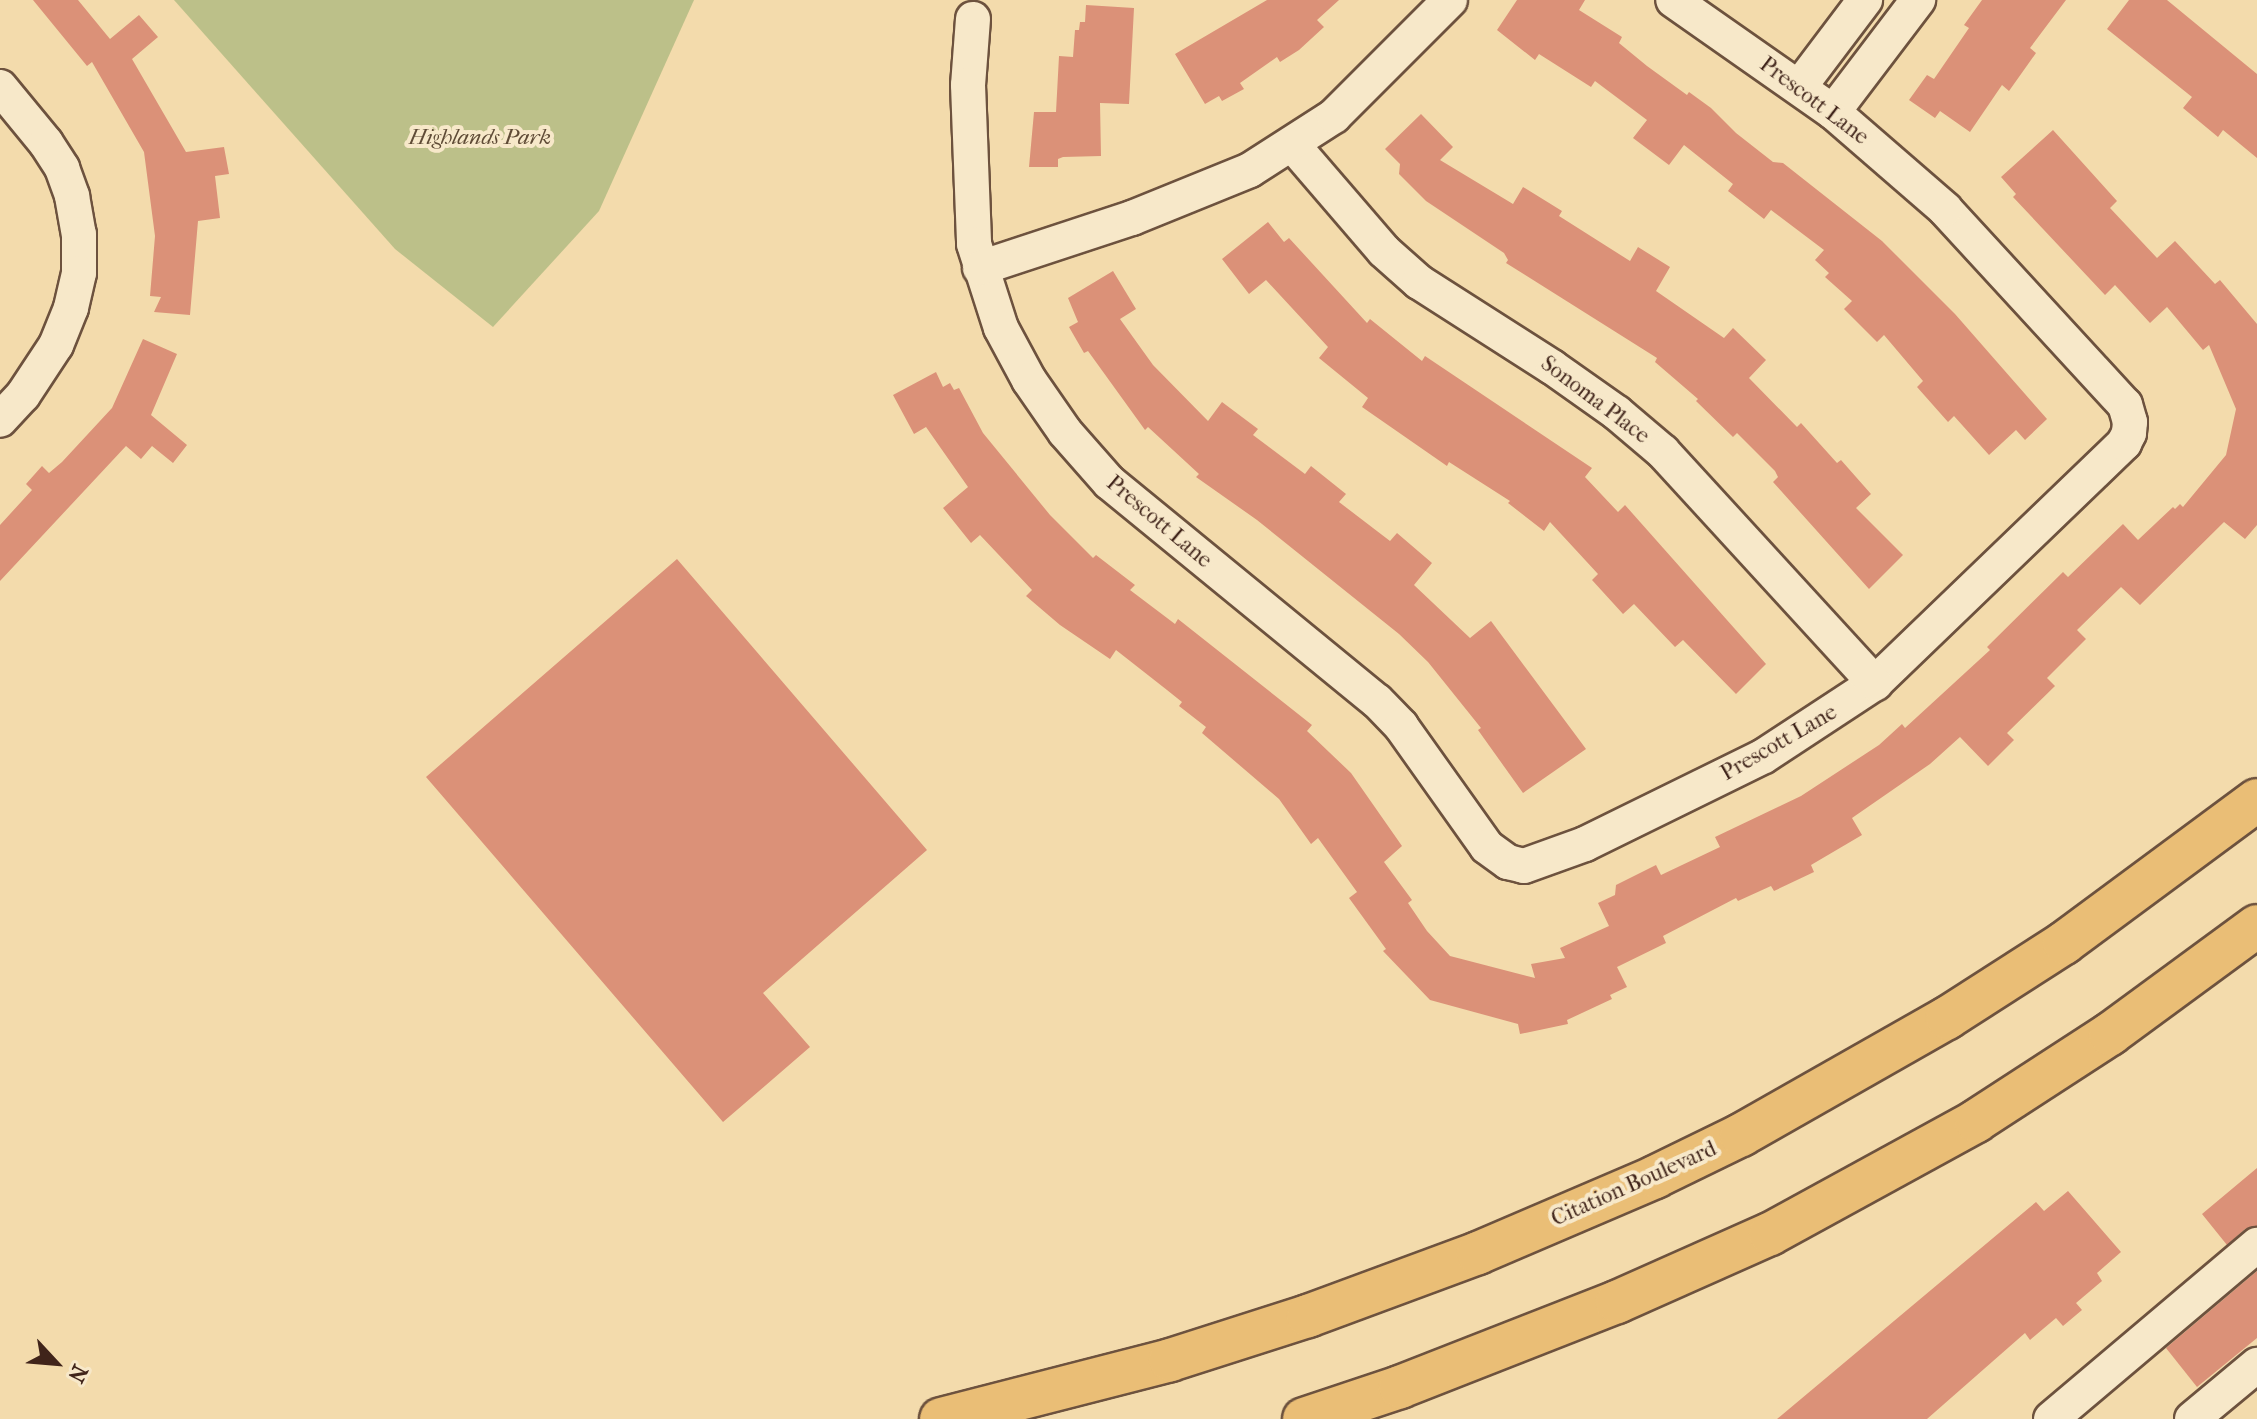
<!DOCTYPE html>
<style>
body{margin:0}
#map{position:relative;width:2257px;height:1419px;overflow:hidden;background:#f3dbac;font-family:"IM FELL French Canon",serif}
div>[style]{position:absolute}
.green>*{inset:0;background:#bcc089}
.building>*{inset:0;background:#db9178}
.roads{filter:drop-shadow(2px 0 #6d523e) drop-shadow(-2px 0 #6d523e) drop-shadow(0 2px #6d523e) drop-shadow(0 -2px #6d523e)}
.minor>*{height:34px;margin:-17px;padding:0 17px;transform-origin:17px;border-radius:17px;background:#f7e8c9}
.major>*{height:42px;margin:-21px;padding:0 21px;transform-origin:21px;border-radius:21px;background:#eabe76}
span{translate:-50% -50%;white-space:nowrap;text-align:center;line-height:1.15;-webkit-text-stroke:8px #f7e8c9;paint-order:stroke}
.street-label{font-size:22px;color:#40241a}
.park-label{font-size:22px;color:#5f4b36;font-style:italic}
.north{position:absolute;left:16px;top:1323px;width:80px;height:80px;-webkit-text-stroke:6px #f7e8c9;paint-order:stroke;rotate:116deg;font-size:22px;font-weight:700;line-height:32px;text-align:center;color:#40241a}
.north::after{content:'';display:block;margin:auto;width:28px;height:36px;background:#40241a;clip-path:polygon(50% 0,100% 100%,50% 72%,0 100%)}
</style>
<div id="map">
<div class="green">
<i style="clip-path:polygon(174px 0,694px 0,599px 211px,493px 327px,395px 249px)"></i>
</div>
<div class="building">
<i style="clip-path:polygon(33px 0,78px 0,110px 39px,139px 15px,158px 37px,132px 59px,186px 152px,224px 147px,229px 174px,215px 176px,220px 218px,198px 221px,190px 315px,154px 312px,161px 297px,150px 296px,155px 236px,144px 152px,92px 62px,87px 66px)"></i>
<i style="clip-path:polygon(1267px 0,1339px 0,1317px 20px,1324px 27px,1299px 50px,1280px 62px,1277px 57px,1240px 83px,1244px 89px,1222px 101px,1219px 96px,1205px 104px,1175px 54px)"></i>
<i style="clip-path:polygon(1517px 0,1585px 0,1579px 10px,1622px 37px,1619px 43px,1647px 66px,1687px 95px,1689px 92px,1711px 108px,1736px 133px,1773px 162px,1783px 163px,1882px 241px,1955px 314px,2047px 419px,2025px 440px,2016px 430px,1989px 455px,1954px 416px,1948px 422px,1917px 387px,1923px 381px,1884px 335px,1877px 342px,1844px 309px,1852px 301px,1825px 277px,1829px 273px,1815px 260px,1824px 250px,1771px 210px,1764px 219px,1728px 191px,1733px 184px,1684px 145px,1669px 165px,1633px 138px,1647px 120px,1595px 81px,1591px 87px,1539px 54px,1535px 60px,1497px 30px)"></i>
<i style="clip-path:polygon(1982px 0,2066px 0,2030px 48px,2036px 53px,2009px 91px,2002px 85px,1970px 132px,1940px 111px,1935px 118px,1909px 100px,1927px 75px,1934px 79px,1969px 28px,1964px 25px)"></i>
<i style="clip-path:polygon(2129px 0,2167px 0,2257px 74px,2257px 158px,2223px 130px,2218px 137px,2183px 108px,2192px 97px,2107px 29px)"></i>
<i style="clip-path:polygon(1086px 5px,1134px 8px,1129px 104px,1100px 103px,1101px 156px,1063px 157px,1058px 159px,1058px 167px,1029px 167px,1034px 112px,1056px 112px,1059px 56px,1073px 57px,1075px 30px,1079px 30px,1080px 22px,1085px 22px)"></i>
<i style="clip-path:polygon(1421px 114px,1453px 147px,1440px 160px,1513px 204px,1523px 187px,1562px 211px,1559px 216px,1630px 261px,1638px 247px,1670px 267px,1656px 291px,1724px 338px,1733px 328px,1766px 360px,1749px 378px,1797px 427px,1801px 423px,1837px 463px,1841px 460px,1871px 494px,1856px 508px,1903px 555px,1869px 589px,1773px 482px,1778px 477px,1775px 471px,1737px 433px,1733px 437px,1696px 401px,1698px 399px,1655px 362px,1657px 358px,1506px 263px,1508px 260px,1504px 253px,1426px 201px,1399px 174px,1400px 164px,1385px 149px)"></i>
<i style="clip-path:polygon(2053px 130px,2117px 201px,2110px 208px,2157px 258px,2175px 241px,2215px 284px,2220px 280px,2257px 324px,2257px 525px,2245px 539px,2224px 522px,2140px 605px,2121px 587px,2077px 630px,2086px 639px,2047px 678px,2055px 686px,2007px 733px,2014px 740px,1988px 766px,1960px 737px,1930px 764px,1852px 818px,1862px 835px,1811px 865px,1814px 872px,1774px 891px,1771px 886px,1738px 901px,1736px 898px,1663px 936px,1666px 943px,1617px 967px,1627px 987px,1610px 995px,1612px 999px,1567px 1020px,1568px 1024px,1520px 1034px,1518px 1024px,1430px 1000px,1383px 951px,1386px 949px,1349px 898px,1357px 892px,1318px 838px,1311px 844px,1279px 799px,1202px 733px,1206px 727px,1179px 706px,1182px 702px,1167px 690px,1116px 650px,1110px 659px,1060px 625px,1026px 596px,1032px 590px,980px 535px,971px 543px,943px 508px,968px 487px,926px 427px,914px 434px,893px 395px,936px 372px,943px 387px,950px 383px,954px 390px,959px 388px,983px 433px,1050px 515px,1093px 558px,1096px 555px,1135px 585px,1130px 590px,1175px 624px,1178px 619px,1312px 725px,1307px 731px,1351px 773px,1402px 846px,1384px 862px,1412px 900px,1408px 903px,1427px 931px,1450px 956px,1535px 978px,1531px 964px,1565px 958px,1560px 948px,1609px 926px,1598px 903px,1615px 895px,1616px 885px,1656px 865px,1661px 875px,1720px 847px,1715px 837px,1801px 796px,1879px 745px,1902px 724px,1905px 728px,1990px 650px,1987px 647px,2063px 572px,2068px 577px,2123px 524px,2138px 540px,2173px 507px,2175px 509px,2180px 504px,2183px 507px,2226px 455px,2236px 409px,2209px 345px,2203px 350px,2167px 307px,2150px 323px,2115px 285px,2105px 295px,2013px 197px,2016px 194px,2001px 177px)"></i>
<i style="clip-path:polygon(1268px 222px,1284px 242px,1289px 238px,1367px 323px,1370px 319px,1422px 361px,1425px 356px,1592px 468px,1585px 477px,1618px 512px,1625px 505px,1766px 664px,1736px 694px,1683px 640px,1675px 647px,1634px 604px,1623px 614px,1592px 580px,1598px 574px,1550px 522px,1544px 531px,1508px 503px,1510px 501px,1449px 462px,1447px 466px,1362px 407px,1368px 398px,1319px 358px,1328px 347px,1266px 280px,1249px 294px,1222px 259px)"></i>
<i style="clip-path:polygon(1113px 271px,1136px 309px,1120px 319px,1153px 365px,1208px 421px,1222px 402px,1258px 429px,1253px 435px,1305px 474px,1311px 466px,1346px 494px,1339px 502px,1390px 541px,1397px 533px,1432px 563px,1414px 585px,1470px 638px,1491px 621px,1586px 749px,1523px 793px,1478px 730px,1481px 728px,1428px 662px,1399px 634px,1257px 520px,1196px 477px,1199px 474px,1148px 427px,1145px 430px,1088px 351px,1084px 353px,1069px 327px,1078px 322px,1068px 298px)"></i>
<i style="clip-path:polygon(143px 339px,177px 354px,151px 415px,187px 445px,173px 463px,152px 446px,141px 459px,126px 446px,0 581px,0 525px,32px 490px,26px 484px,42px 466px,49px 473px,62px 462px,112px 408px)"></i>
<i style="clip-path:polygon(677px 559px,927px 850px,763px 993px,810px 1047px,723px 1122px,426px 777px)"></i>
<i style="clip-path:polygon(2257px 1168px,2257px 1226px,2245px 1229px,2227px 1245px,2202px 1214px)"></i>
<i style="clip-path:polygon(2068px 1191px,2121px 1252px,2097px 1273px,2102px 1281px,2076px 1303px,2082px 1310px,2063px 1326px,2056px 1318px,2030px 1340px,2025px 1333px,1927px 1419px,1777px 1419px,2036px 1202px,2044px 1211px)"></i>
<i style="clip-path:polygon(2257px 1271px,2257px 1338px,2197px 1387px,2166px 1348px)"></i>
</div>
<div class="roads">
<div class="minor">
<i style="left:973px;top:19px;width:66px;rotate:94.3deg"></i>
<i style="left:968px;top:85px;width:159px;rotate:87.8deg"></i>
<i style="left:974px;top:244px;width:88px;rotate:72.2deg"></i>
<i style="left:1001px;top:328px;width:59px;rotate:61.7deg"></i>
<i style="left:1029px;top:380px;width:63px;rotate:55.3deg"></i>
<i style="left:1065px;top:432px;width:67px;rotate:48.7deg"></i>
<i style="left:1109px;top:482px;width:346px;rotate:39.3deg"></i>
<i style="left:1377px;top:701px;width:35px;rotate:46deg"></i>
<i style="left:1401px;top:726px;width:148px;rotate:54.6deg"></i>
<i style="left:1487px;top:847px;width:26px;rotate:36deg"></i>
<i style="left:1508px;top:862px;width:16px;rotate:14deg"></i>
<i style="left:1524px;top:866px;width:65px;rotate:-19.8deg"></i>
<i style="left:1585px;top:844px;width:199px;rotate:-26.2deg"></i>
<i style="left:1764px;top:756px;width:133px;rotate:-33.3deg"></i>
<i style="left:1875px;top:683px;width:346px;rotate:-43.9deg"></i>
<i style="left:2124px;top:443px;width:11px;rotate:-63deg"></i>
<i style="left:2129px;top:433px;width:11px;rotate:-85deg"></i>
<i style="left:2130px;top:422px;width:18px;rotate:-106deg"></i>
<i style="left:2125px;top:405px;width:266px;rotate:-132.6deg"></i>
<i style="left:1945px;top:209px;width:148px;rotate:-139.1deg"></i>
<i style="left:1833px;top:112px;width:195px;rotate:-145deg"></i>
<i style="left:1800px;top:86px;width:108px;rotate:-52.9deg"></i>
<i style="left:0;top:87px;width:72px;rotate:50.6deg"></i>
<i style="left:46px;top:143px;width:30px;rotate:57deg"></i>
<i style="left:62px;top:168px;width:30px;rotate:70deg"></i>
<i style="left:72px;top:196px;width:39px;rotate:80deg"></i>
<i style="left:79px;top:234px;width:39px;rotate:90deg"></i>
<i style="left:79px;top:273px;width:36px;rotate:103deg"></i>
<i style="left:71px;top:308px;width:40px;rotate:112deg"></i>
<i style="left:56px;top:345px;width:60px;rotate:123.4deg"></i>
<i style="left:23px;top:395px;width:34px;rotate:133deg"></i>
<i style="left:1833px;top:112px;width:141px;rotate:-52.8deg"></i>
<i style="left:1292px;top:144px;width:141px;rotate:49.3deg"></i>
<i style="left:1384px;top:251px;width:47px;rotate:41.5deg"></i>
<i style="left:1419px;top:282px;width:158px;rotate:32.6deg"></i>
<i style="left:1552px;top:367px;width:80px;rotate:35.3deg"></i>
<i style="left:1617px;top:413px;width:60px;rotate:40.3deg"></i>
<i style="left:1663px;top:452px;width:314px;rotate:47.5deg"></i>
<i style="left:980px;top:268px;width:160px;rotate:-18.2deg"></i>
<i style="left:1132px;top:218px;width:127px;rotate:-22.1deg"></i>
<i style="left:1250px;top:170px;width:100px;rotate:-32.7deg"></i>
<i style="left:1334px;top:116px;width:164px;rotate:-45deg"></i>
<i style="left:2051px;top:1419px;width:270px;rotate:-40.2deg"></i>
<i style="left:2192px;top:1419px;width:85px;rotate:-39.7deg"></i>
</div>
<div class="major">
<i style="left:941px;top:1419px;width:236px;rotate:-14.4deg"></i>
<i style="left:1170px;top:1360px;width:145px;rotate:-17.7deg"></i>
<i style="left:1308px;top:1316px;width:181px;rotate:-20.3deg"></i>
<i style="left:1478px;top:1253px;width:193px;rotate:-23.2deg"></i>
<i style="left:1655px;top:1177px;width:96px;rotate:-26deg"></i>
<i style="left:1741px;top:1135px;width:237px;rotate:-29.6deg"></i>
<i style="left:1947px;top:1018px;width:139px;rotate:-32.7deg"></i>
<i style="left:2064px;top:943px;width:240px;rotate:-36.5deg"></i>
<i style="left:1304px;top:1419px;width:101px;rotate:-18.4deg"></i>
<i style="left:1400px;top:1387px;width:233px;rotate:-21.4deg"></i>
<i style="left:1617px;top:1302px;width:167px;rotate:-24deg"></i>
<i style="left:1770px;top:1234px;width:235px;rotate:-28.7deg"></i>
<i style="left:1976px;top:1121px;width:160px;rotate:-33deg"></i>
<i style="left:2110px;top:1034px;width:182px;rotate:-36.3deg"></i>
</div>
</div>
<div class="street-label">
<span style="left:1814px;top:101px;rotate:37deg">Prescott Lane</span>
<span style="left:1595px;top:400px;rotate:37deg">Sonoma Place</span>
<span style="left:1159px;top:522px;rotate:40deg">Prescott Lane</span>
<span style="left:1779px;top:743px;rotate:-30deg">Prescott Lane</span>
<span style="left:1634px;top:1184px;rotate:-24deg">Citation Boulevard</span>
</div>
<div class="park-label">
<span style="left:480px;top:138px">Highlands Park</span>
</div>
<div class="north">N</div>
</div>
